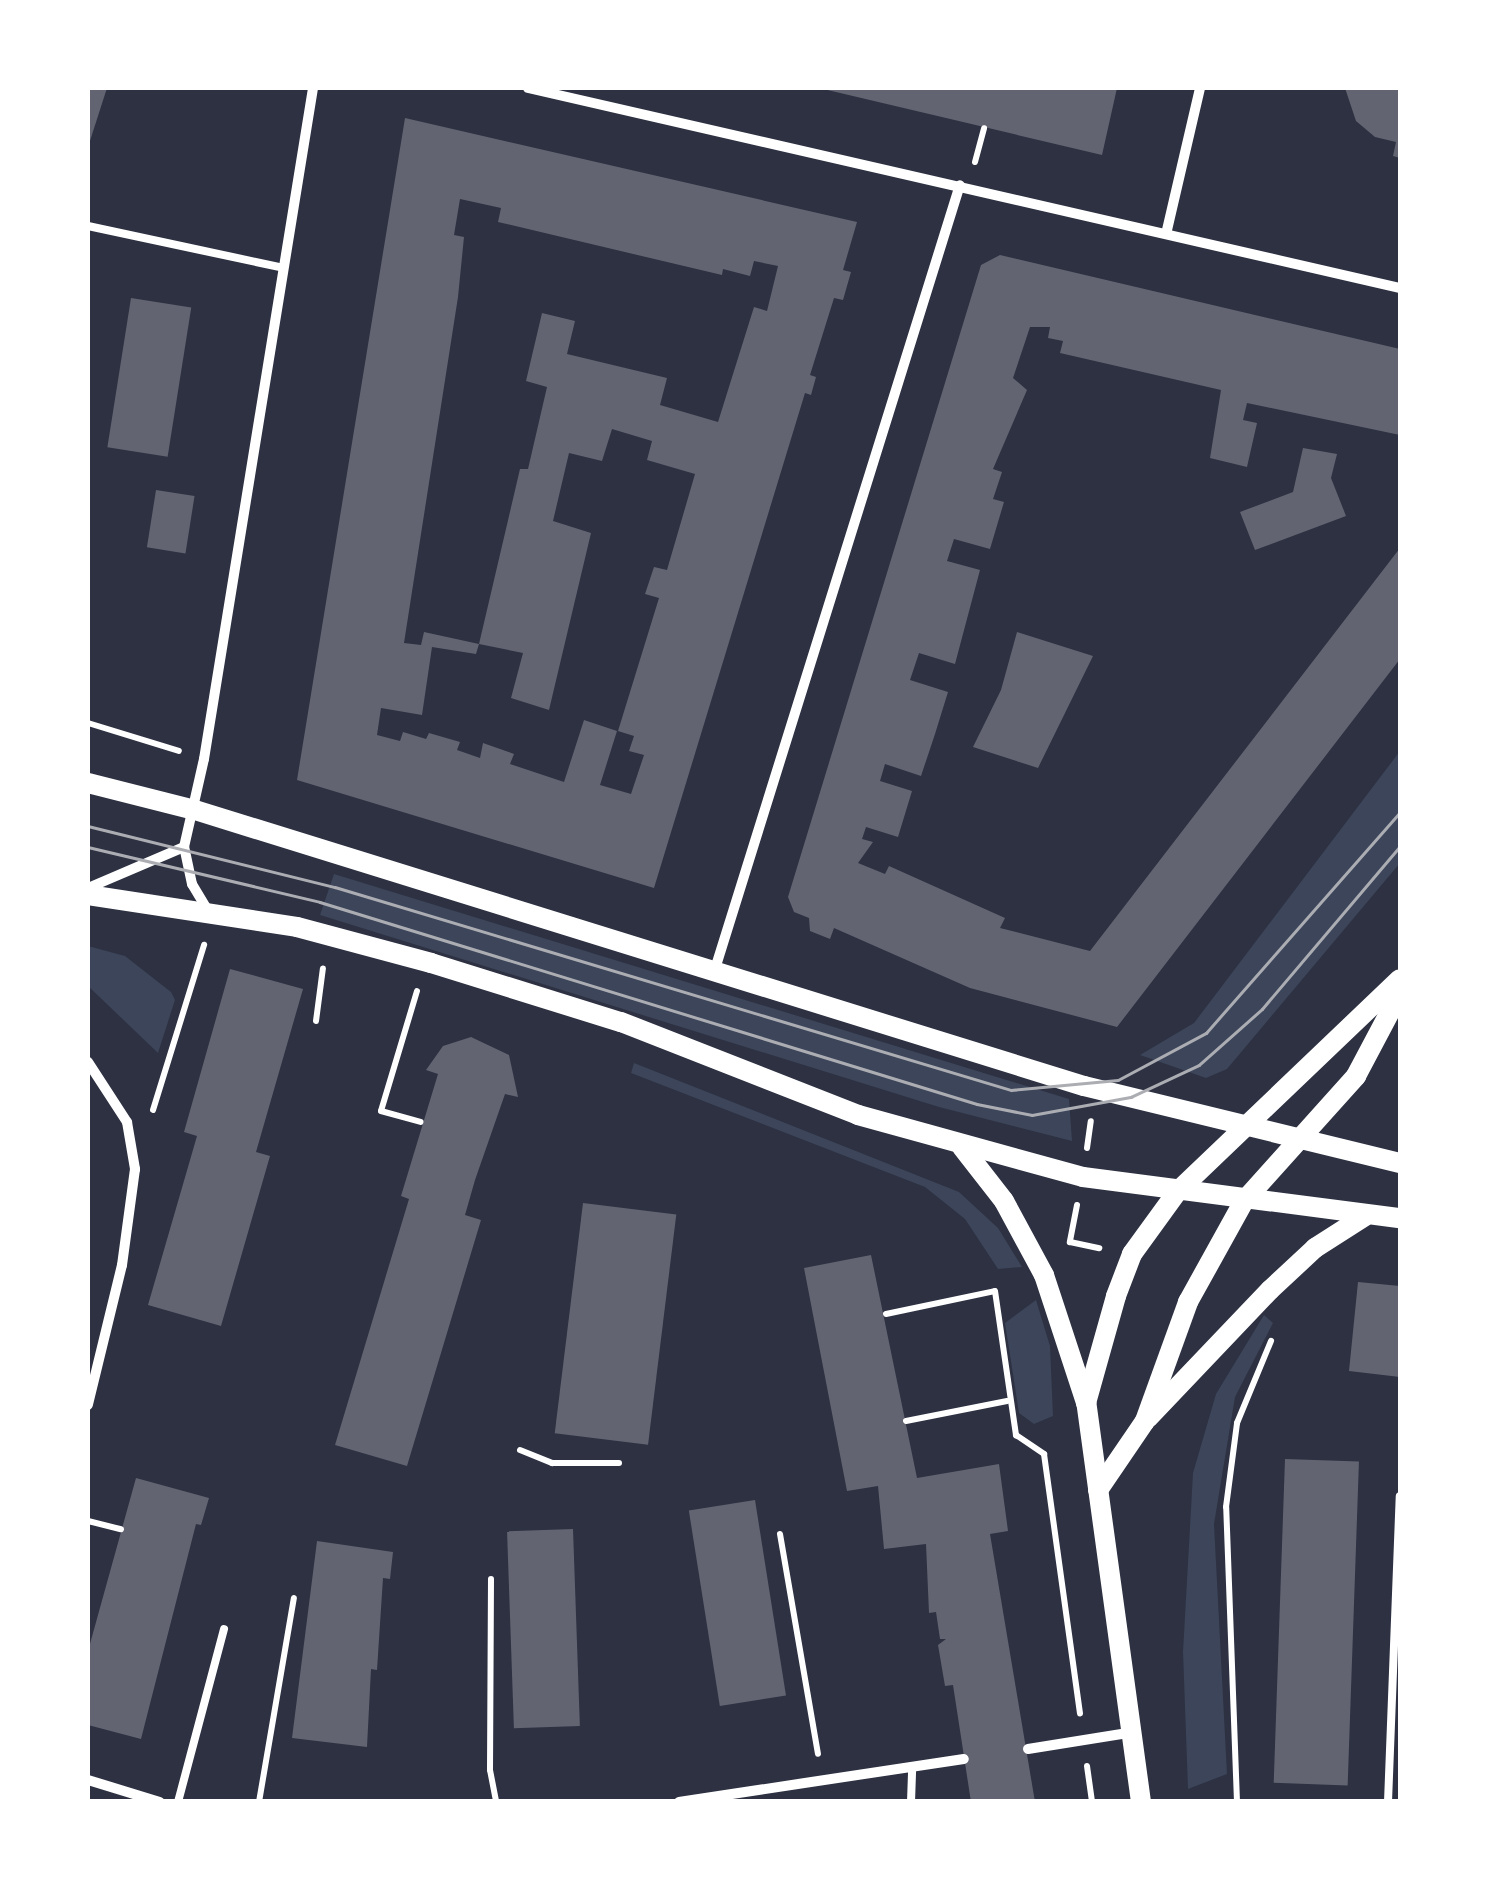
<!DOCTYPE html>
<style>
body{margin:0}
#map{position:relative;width:1488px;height:1889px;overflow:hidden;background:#2d3142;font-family:"Sofia Sans Condensed",sans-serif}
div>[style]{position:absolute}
.green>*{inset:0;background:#3c4559}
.building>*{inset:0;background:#626471;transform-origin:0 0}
.path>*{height:6px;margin:-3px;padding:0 3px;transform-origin:3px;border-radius:3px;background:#fff}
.service>*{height:8px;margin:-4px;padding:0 4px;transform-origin:4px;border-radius:4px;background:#fff}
.minor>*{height:10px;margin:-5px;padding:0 5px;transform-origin:5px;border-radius:5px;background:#fff}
.secondary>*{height:20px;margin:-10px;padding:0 10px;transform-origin:10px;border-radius:10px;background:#fff}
.tram>*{height:2.5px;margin:-1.25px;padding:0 1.25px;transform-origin:1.25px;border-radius:1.25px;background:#abadb3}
span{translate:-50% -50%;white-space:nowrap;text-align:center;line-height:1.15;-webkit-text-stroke:9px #fff;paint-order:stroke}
.frame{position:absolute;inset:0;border:90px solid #fff;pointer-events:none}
</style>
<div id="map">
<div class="green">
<i style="clip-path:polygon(1400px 751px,1400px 863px,1227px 1069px,1206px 1078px,1140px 1055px,1194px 1023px)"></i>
<i style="clip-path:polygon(334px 874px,1069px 1099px,1072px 1141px,939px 1107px,320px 915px)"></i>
<i style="clip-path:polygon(88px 946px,125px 956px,171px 992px,175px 1000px,158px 1053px,88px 986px)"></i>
<i style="clip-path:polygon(634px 1063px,959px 1192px,998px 1228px,1022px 1267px,998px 1269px,965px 1219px,925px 1187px,631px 1073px)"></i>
<i style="clip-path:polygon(1036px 1300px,1050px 1346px,1053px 1416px,1034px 1424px,1019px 1413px,1005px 1323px)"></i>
<i style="clip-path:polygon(1264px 1315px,1273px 1323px,1235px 1397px,1214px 1524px,1227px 1774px,1188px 1789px,1183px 1652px,1193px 1473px,1216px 1394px)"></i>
</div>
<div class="building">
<i style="clip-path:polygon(88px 88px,107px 88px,88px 147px)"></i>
<i style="clip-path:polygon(819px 88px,1117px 88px,1102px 155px)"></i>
<i style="clip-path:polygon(1345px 88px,1400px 88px,1400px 158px,1393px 156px,1396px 142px,1375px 137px,1356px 121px)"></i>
<i style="clip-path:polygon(evenodd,405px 118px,857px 222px,843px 270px,851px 272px,843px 300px,834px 298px,810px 375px,816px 377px,811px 395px,805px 393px,654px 888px,297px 780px,405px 118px,460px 199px,501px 208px,498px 222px,722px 275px,723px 269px,750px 276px,754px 261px,778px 266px,767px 311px,754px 307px,718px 422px,660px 405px,667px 378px,567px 354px,575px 321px,542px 313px,526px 381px,547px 387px,528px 469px,520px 469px,479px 644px,523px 653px,511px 698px,549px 710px,591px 533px,553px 521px,569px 453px,602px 461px,612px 429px,652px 441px,647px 460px,695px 474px,667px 570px,654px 567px,645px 594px,659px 598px,618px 731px,634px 736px,629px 751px,644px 755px,631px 794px,600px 785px,617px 731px,584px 720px,564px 782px,510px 764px,514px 754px,483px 743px,480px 758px,457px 750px,460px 742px,429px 733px,426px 739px,403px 732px,400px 741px,377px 735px,381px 708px,422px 715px,432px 647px,476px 654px,479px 644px,424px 632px,421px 645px,404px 643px,458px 297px,464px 237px,454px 235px,460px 199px)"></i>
<i style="clip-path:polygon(1000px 255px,1400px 349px,1400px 435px,1247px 403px,1243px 420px,1257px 423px,1247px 467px,1210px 458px,1221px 390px,1060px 353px,1063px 341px,1048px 338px,1050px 327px,1030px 327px,1013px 378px,1027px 390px,993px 469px,1002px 472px,993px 499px,1004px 502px,990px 549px,954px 539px,947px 561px,980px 570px,955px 664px,919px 653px,910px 680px,948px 692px,935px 734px,921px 776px,885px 764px,880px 781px,912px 791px,898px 837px,866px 827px,862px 839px,873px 842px,858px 863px,885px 874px,889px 866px,1005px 918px,1000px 928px,1090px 951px,1400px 548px,1400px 659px,1117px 1027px,970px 988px,834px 928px,830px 939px,810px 931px,809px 918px,794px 912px,788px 897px,981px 265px)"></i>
<i style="left:131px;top:298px;width:61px;height:151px;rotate:9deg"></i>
<i style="clip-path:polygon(1303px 448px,1337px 454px,1331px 478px,1346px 516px,1255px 550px,1240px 512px,1293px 492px)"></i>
<i style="left:156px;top:490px;width:39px;height:58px;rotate:9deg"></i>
<i style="clip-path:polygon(1017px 632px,1093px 656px,1038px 768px,973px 747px,1001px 690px)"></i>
<i style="clip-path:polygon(230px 969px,303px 989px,256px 1152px,270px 1156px,221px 1326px,148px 1305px,197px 1136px,184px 1132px)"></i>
<i style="clip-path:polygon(471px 1037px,509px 1055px,518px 1097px,505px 1094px,475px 1180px,465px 1215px,481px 1220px,407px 1466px,335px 1445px,409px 1199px,401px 1196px,438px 1074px,426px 1070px,443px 1046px)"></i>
<i style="left:583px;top:1203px;width:94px;height:232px;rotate:7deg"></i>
<i style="clip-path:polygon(871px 1255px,917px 1478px,999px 1464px,1008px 1531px,990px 1534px,1035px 1802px,971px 1802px,953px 1685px,945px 1686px,938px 1645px,946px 1639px,940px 1639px,936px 1612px,929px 1613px,926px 1544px,884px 1549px,878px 1486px,847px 1491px,804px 1268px)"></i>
<i style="clip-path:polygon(1358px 1282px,1400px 1286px,1400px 1377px,1349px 1371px)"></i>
<i style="left:1285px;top:1459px;width:74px;height:324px;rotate:2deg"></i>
<i style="clip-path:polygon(136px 1478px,209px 1498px,201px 1525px,196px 1524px,141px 1739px,88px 1725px,88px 1651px)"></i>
<i style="left:755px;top:1500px;width:198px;height:67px;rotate:81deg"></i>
<i style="left:573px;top:1529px;width:197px;height:66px;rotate:88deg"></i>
<i style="clip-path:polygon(317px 1541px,393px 1552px,390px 1579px,383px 1578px,377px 1670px,371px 1669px,367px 1747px,292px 1738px)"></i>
</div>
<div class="path">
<i style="left:975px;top:162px;width:35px;rotate:-75deg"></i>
<i style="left:88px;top:723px;width:95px;rotate:17.1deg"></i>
<i style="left:417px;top:991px;width:125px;rotate:106.7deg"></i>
<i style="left:381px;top:1111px;width:41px;rotate:15.4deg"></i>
<i style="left:316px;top:1021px;width:53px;rotate:-82.5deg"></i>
<i style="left:153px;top:1110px;width:173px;rotate:-72.8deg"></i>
<i style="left:1087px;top:1148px;width:27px;rotate:-82deg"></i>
<i style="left:1077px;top:1205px;width:38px;rotate:101deg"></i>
<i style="left:1070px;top:1242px;width:30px;rotate:12deg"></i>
<i style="left:886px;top:1314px;width:111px;rotate:-11.9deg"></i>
<i style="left:995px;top:1291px;width:146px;rotate:81.7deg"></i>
<i style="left:1016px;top:1435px;width:34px;rotate:34deg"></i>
<i style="left:1044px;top:1454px;width:262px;rotate:82.1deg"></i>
<i style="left:906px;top:1421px;width:103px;rotate:-11.2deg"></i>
<i style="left:520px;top:1450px;width:35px;rotate:22deg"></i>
<i style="left:552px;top:1463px;width:67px"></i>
<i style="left:88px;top:1521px;width:34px;rotate:14deg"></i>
<i style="left:780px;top:1534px;width:223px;rotate:80.2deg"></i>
<i style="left:491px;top:1579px;width:191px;rotate:90.3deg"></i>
<i style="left:490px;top:1770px;width:33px;rotate:79deg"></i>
<i style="left:1087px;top:1766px;width:36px;rotate:82deg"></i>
<i style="left:259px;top:1802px;width:207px;rotate:-80.3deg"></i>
<i style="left:1237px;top:1802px;width:295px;rotate:-92.1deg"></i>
<i style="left:1226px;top:1507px;width:85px;rotate:-82.5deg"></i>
<i style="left:1237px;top:1423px;width:89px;rotate:-67.5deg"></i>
</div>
<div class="service">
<i style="left:88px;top:226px;width:200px;rotate:12.1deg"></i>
<i style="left:178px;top:1802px;width:179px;rotate:-75.1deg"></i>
<i style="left:911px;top:1802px;width:36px;rotate:-88deg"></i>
<i style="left:1388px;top:1802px;width:306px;rotate:-87.8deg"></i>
</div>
<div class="minor">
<i style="left:528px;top:88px;width:895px;rotate:12.92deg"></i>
<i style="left:1167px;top:230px;width:146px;rotate:-76.9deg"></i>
<i style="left:88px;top:888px;width:104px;rotate:-23.1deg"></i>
<i style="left:210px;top:914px;width:35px;rotate:-121deg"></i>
<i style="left:192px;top:884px;width:38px;rotate:-102deg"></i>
<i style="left:184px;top:847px;width:90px;rotate:-77.2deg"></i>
<i style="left:204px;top:759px;width:680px;rotate:-80.77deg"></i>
<i style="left:715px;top:969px;width:821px;rotate:-72.65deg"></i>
<i style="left:88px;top:1062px;width:72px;rotate:57deg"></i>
<i style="left:127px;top:1122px;width:48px;rotate:80.3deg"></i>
<i style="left:135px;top:1169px;width:97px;rotate:97.7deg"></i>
<i style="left:122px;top:1265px;width:144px;rotate:103.7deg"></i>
<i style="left:1028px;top:1749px;width:101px;rotate:-9.1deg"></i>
<i style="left:88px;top:1780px;width:75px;rotate:17deg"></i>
<i style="left:679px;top:1802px;width:288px;rotate:-8.6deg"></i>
</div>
<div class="secondary">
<i style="left:88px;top:783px;width:110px;rotate:14.2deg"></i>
<i style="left:195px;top:810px;width:931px;rotate:17.25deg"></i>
<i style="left:1084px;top:1086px;width:325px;rotate:13.7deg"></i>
<i style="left:88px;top:895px;width:211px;rotate:8.7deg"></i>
<i style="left:297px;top:927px;width:139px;rotate:15deg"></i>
<i style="left:431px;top:963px;width:199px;rotate:17.3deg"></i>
<i style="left:621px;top:1022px;width:255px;rotate:21.4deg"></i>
<i style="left:858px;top:1115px;width:233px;rotate:15.4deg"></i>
<i style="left:1083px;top:1177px;width:320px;rotate:7.4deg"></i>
<i style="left:962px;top:1147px;width:68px;rotate:52.1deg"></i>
<i style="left:1004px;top:1201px;width:84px;rotate:61.6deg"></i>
<i style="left:1044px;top:1275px;width:135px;rotate:71.8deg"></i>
<i style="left:1148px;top:1418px;width:177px;rotate:-46.4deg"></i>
<i style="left:1270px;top:1290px;width:62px;rotate:-43deg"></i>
<i style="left:1315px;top:1248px;width:59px;rotate:-32.6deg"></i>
<i style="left:1098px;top:1490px;width:83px;rotate:-55.7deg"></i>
<i style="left:1145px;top:1421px;width:127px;rotate:-70.1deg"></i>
<i style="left:1188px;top:1302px;width:115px;rotate:-61deg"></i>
<i style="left:1244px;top:1201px;width:168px;rotate:-48.1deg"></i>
<i style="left:1356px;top:1076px;width:94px;rotate:-62.1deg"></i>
<i style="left:1141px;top:1802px;width:403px;rotate:-97.8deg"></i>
<i style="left:1086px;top:1403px;width:111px;rotate:-74.3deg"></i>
<i style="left:1116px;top:1296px;width:45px;rotate:-69.1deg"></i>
<i style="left:1132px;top:1254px;width:77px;rotate:-54deg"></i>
<i style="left:1177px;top:1192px;width:308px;rotate:-43.7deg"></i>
</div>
<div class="tram">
<i style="left:88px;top:826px;width:254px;rotate:13.9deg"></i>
<i style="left:335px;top:887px;width:706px;rotate:16.71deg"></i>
<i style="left:1011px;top:1090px;width:107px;rotate:-5.3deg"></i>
<i style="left:1118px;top:1080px;width:100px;rotate:-28.1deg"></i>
<i style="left:1206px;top:1033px;width:294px;rotate:-48.7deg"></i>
<i style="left:88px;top:847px;width:238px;rotate:13.3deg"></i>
<i style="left:320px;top:902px;width:687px;rotate:17.09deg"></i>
<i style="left:977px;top:1104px;width:56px;rotate:11.3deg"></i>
<i style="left:1032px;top:1115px;width:101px;rotate:-10.3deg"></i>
<i style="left:1131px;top:1097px;width:75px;rotate:-25.2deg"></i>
<i style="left:1199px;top:1065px;width:84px;rotate:-41.6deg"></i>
<i style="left:1262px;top:1009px;width:214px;rotate:-49.7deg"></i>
</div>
<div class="frame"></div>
</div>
